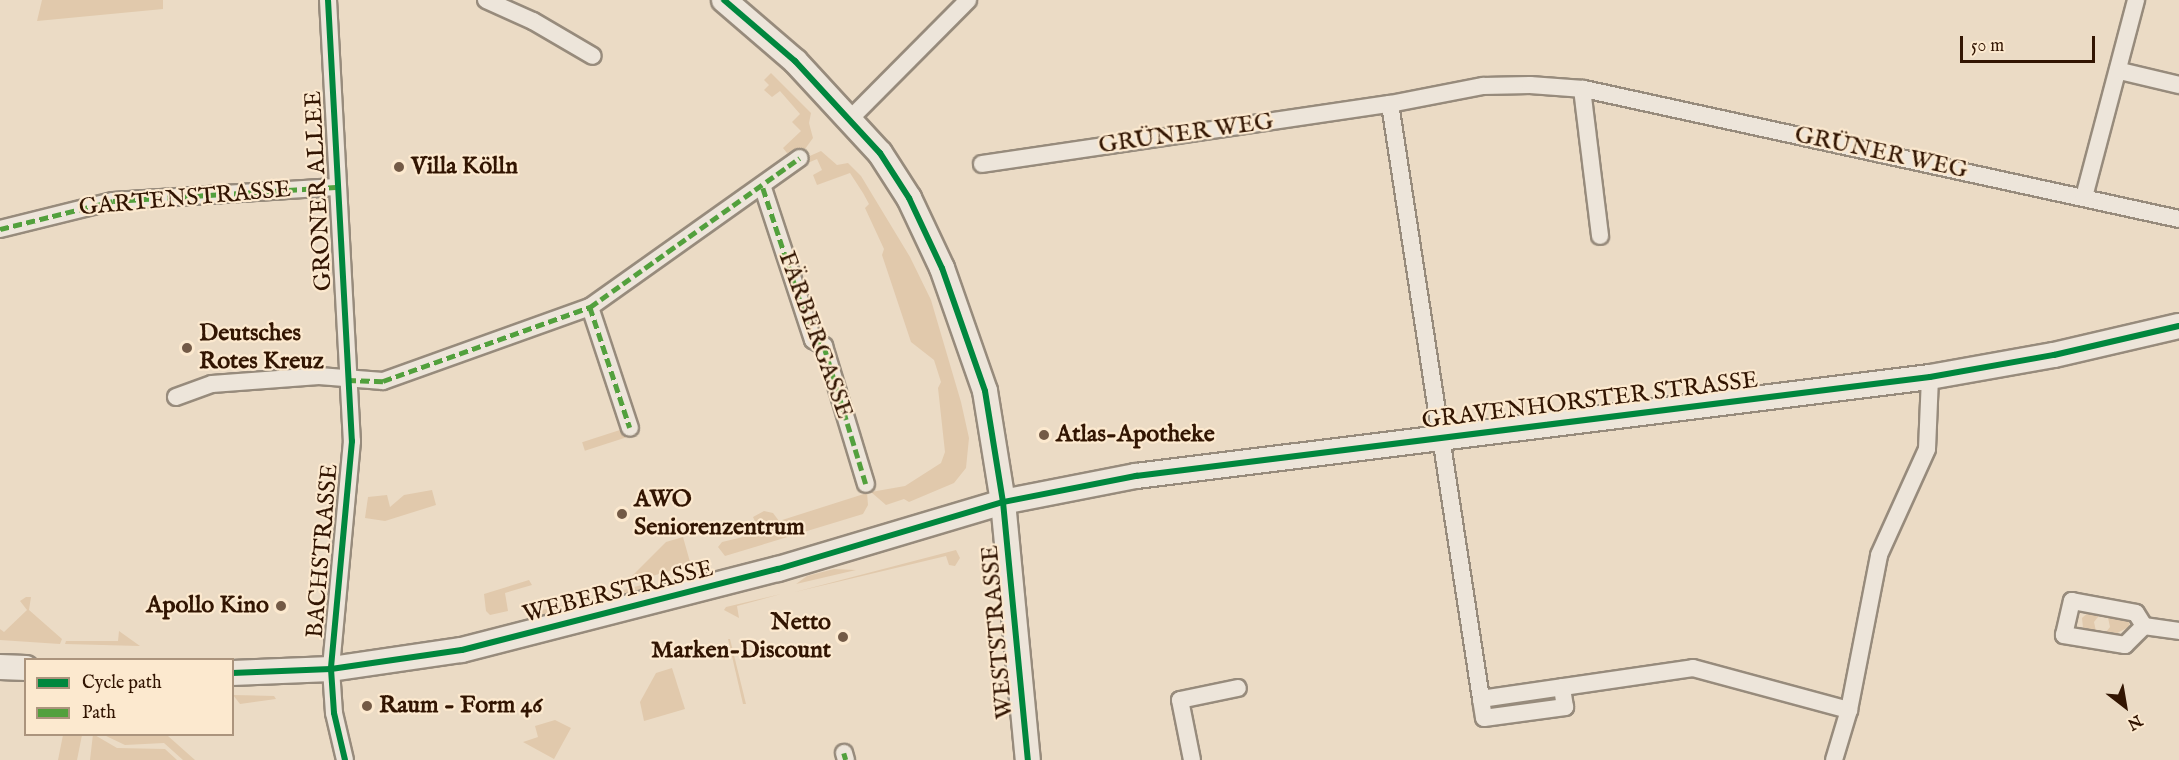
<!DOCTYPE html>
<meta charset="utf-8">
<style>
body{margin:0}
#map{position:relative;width:2179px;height:760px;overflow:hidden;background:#ebdbc5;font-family:"IM FELL English",serif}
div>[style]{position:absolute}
.green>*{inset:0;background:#e1c9ac;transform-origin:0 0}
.roads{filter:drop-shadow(2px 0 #978b7c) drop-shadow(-2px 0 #978b7c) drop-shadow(0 2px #978b7c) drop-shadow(0 -2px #978b7c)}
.minor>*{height:16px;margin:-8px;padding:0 8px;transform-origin:8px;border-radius:8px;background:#ede5da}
.secondary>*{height:24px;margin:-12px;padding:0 12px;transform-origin:12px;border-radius:12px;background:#ede5da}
.quiet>*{height:4.5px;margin-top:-2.25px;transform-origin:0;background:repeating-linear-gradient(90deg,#52a03d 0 9px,transparent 0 13.5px)}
.cycleway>*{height:6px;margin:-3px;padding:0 3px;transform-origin:3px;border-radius:3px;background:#00873e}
.dots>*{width:16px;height:16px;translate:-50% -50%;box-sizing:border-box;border:3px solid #fce9cf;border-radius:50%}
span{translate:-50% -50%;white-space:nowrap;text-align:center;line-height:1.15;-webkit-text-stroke:4.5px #fce9cf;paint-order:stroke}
.street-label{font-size:24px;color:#321502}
.poi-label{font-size:24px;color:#321502;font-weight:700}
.left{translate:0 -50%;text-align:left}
.right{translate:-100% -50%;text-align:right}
.legend{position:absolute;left:24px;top:658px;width:210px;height:78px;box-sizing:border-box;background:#fce9cf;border:2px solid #ab947d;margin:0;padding:8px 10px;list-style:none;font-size:18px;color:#321502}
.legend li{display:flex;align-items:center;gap:12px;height:30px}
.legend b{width:30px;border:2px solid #ab947d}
.north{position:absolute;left:2095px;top:676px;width:60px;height:60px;-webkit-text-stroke:4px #fce9cf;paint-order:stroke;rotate:149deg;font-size:16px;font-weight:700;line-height:24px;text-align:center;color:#321502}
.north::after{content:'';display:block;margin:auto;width:21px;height:27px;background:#321502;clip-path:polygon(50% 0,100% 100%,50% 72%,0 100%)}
.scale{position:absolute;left:1960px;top:36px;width:135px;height:27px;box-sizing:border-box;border:3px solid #321502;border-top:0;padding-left:8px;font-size:18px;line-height:21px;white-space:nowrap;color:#321502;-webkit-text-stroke:4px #fce9cf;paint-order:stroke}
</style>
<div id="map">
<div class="green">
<i style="clip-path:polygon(42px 0,163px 0,163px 9px,37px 21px)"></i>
<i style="clip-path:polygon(771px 73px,811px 113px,809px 123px,813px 138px,805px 149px,787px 153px,783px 148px,801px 131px,792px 122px,800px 114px,780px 91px,772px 97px,764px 90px,769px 85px,764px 80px)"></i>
<i style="clip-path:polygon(821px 151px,837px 165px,848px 163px,861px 176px,910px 257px,931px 300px,961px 402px,969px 438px,966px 468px,954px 483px,909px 502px,904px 499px,886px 505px,871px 492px,905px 486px,941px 463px,945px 452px,938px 388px,941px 382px,934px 360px,911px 342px,882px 255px,884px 249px,865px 208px,869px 204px,863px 193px,850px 173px,817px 185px,813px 175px,822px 170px,817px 159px,803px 165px,803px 159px)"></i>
<i style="left:623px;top:429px;width:9px;height:43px;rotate:72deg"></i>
<i style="clip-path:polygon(432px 490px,436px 505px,385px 521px,365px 518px,368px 497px,387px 495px,390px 507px,404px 495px)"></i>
<i style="clip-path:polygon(867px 493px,868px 505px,863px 514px,725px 556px,718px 547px,722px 542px,760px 533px,753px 517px,764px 511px,773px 513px,779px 521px)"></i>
<i style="clip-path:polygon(683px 537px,690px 562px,705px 561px,624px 584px,666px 542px)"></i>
<i style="clip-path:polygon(956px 550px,960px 558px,955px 566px,949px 565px,946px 556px,795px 592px)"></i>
<i style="clip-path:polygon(834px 569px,856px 570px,796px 584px,807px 576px)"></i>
<i style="clip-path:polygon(529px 580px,532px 585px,505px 593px,508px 611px,490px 615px,486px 611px,484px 594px)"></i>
<i style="clip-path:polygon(653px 582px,649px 589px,620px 596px,619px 591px)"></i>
<i style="clip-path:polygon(781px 594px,737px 606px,739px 618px,724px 610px,726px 607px)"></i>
<i style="clip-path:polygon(26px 597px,31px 597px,29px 610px,62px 639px,60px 644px,0 640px,0 629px,4px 632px,27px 610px,20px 601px)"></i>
<i style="clip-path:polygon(569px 604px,570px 608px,542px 615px,541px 610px)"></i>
<i style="clip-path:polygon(2091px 610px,2102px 612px,2094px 622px,2097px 636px,2083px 628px,2082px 618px)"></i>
<i style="clip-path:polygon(2107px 613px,2130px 619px,2129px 627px,2111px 636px,2103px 636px,2110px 627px)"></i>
<i style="clip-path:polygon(119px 631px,140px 646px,65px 644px,66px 641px,118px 641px)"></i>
<i style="clip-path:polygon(728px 639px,730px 639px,746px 704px,743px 704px)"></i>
<i style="clip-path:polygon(672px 668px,685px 709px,644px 721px,640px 702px,656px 673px)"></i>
<i style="clip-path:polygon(233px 695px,274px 696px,276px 699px,240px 704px)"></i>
<i style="clip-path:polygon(555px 720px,571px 728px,554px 759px,523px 742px,538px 737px,535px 726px)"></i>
<i style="clip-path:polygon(93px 734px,117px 748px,165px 749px,177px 760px,90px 760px)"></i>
<i style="clip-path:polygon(148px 734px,168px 736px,195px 760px,183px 760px,164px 743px,125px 745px,104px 735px)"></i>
<i style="clip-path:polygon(63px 735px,82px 735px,77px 760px,58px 760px)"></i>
</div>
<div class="roads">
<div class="minor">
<i style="left:328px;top:0;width:442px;rotate:86.9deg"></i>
<i style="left:352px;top:441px;width:229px;rotate:95.3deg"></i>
<i style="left:331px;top:669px;width:44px;rotate:86.1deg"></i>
<i style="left:334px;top:713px;width:48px;rotate:76.8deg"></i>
<i style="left:486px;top:0;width:51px;rotate:24.1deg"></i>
<i style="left:533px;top:21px;width:69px;rotate:30.3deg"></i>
<i style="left:2120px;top:71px;width:61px;rotate:13.3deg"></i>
<i style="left:1582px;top:89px;width:148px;rotate:83deg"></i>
<i style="left:1390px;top:104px;width:602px;rotate:81.3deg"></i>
<i style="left:1481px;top:699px;width:214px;rotate:-8.3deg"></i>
<i style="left:1693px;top:668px;width:162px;rotate:15.1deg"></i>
<i style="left:851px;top:118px;width:166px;rotate:-45.2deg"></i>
<i style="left:982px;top:164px;width:412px;rotate:-8.4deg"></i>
<i style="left:1390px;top:104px;width:95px;rotate:-11deg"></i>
<i style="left:1483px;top:86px;width:47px;rotate:-1.2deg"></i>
<i style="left:1530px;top:85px;width:54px;rotate:4.2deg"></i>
<i style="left:1584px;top:89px;width:609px;rotate:12.32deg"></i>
<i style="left:763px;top:188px;width:160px;rotate:71.8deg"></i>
<i style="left:813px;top:340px;width:13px;rotate:29deg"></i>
<i style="left:824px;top:346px;width:144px;rotate:73.1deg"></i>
<i style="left:2084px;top:197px;width:204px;rotate:-75.2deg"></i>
<i style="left:0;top:229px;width:116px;rotate:-13.9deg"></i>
<i style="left:113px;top:201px;width:223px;rotate:-3.6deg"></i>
<i style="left:590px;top:307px;width:127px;rotate:71.7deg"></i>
<i style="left:176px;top:397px;width:38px;rotate:-20deg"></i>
<i style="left:212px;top:384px;width:107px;rotate:-4.3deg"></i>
<i style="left:319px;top:376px;width:64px;rotate:4.5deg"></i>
<i style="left:383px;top:381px;width:220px;rotate:-19.7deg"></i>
<i style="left:590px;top:307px;width:257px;rotate:-35.4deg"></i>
<i style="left:2144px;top:626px;width:27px;rotate:135deg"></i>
<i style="left:2125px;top:645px;width:62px;rotate:-170.7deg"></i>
<i style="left:2064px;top:635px;width:35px;rotate:-77deg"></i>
<i style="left:2072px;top:601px;width:65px;rotate:10.6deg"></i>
<i style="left:2136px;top:613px;width:15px;rotate:58deg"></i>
<i style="left:2144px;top:626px;width:35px;rotate:8deg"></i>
<i style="left:1481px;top:699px;width:19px;rotate:81deg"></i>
<i style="left:1484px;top:718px;width:82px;rotate:-7.7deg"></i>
<i style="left:1565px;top:707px;width:20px;rotate:-99deg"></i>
<i style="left:844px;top:753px;width:7px;rotate:74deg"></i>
<i style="left:1192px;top:760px;width:61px;rotate:-101.3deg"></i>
<i style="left:1180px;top:700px;width:59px;rotate:-11.7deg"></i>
<i style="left:1834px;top:760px;width:52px;rotate:-73.3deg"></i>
<i style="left:1849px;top:710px;width:158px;rotate:-79deg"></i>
<i style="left:1879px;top:555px;width:116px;rotate:-65.6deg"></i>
<i style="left:1927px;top:449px;width:72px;rotate:-87.6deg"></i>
</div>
<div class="secondary">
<i style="left:724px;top:0;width:94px;rotate:40.7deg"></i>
<i style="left:795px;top:61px;width:125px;rotate:47.3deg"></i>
<i style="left:880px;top:153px;width:54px;rotate:57.2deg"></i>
<i style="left:909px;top:198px;width:77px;rotate:64.8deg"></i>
<i style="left:942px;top:268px;width:130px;rotate:70.7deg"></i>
<i style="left:985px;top:391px;width:112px;rotate:80.8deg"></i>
<i style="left:1003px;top:502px;width:259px;rotate:84.5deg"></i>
<i style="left:0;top:667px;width:26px;rotate:2deg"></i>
<i style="left:232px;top:673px;width:99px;rotate:-2.3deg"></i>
<i style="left:331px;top:669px;width:132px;rotate:-8.3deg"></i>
<i style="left:462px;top:650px;width:326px;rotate:-14.4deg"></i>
<i style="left:778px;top:569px;width:235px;rotate:-16.6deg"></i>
<i style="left:1003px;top:502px;width:136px;rotate:-11.1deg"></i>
<i style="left:1136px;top:476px;width:800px;rotate:-7.11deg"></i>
<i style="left:1930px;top:377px;width:126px;rotate:-10.1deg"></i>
<i style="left:2054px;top:355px;width:128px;rotate:-13.1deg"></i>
</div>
</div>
<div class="quiet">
<i style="left:763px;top:188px;width:160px;rotate:71.8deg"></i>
<i style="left:813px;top:340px;width:13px;rotate:29deg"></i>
<i style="left:824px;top:346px;width:144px;rotate:73.1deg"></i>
<i style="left:0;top:229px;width:116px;rotate:-13.9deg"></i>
<i style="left:113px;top:201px;width:223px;rotate:-3.6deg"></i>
<i style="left:590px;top:307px;width:127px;rotate:71.7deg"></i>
<i style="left:347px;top:380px;width:36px;rotate:2deg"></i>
<i style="left:383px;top:381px;width:220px;rotate:-19.7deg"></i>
<i style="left:590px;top:307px;width:257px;rotate:-35.4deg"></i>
<i style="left:844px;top:753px;width:7px;rotate:74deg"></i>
</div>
<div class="cycleway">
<i style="left:328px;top:0;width:442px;rotate:86.9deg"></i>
<i style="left:352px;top:441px;width:229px;rotate:95.3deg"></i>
<i style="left:331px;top:669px;width:44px;rotate:86.1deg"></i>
<i style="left:334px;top:713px;width:48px;rotate:76.8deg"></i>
<i style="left:724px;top:0;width:94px;rotate:40.7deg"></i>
<i style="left:795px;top:61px;width:125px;rotate:47.3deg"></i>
<i style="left:880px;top:153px;width:54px;rotate:57.2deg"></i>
<i style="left:909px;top:198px;width:77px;rotate:64.8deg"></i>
<i style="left:942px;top:268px;width:130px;rotate:70.7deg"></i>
<i style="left:985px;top:391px;width:112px;rotate:80.8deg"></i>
<i style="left:1003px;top:502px;width:259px;rotate:84.5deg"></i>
<i style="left:232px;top:673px;width:99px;rotate:-2.3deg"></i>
<i style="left:331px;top:669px;width:132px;rotate:-8.3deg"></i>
<i style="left:462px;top:650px;width:326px;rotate:-14.4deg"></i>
<i style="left:778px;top:569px;width:235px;rotate:-16.6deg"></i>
<i style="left:1003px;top:502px;width:136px;rotate:-11.1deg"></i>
<i style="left:1136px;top:476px;width:800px;rotate:-7.11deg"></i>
<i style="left:1930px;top:377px;width:126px;rotate:-10.1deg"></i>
<i style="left:2054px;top:355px;width:128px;rotate:-13.1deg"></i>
</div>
<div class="dots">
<i style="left:399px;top:167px;background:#735a46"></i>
<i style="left:187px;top:348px;background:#735a46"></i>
<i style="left:1044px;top:435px;background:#735a46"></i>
<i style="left:622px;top:514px;background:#735a46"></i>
<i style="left:281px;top:606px;background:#735a46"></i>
<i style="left:843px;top:637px;background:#735a46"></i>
<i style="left:367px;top:706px;background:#735a46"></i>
</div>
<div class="street-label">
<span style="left:1186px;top:134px;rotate:-8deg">GRÜNER WEG</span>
<span style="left:1881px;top:153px;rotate:12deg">GRÜNER WEG</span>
<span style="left:319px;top:191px;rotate:-93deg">GRONER ALLEE</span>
<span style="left:185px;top:199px;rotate:-5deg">GARTENSTRASSE</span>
<span style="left:815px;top:335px;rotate:70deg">FÄRBERGASSE</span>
<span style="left:1590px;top:401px;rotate:-7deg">GRAVENHORSTER STRASSE</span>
<span style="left:323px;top:551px;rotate:-85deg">BACHSTRASSE</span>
<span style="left:618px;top:592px;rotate:-14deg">WEBERSTRASSE</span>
<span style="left:998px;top:632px;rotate:-95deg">WESTSTRASSE</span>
</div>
<div class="poi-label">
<span class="left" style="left:411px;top:167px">Villa Kölln</span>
<span class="left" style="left:199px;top:348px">Deutsches<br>Rotes Kreuz</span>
<span class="left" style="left:1056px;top:435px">Atlas-Apotheke</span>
<span class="left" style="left:634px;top:514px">AWO<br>Seniorenzentrum</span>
<span class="right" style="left:269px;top:606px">Apollo Kino</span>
<span class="right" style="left:831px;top:637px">Netto<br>Marken-Discount</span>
<span class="left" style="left:379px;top:706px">Raum - Form 46</span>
</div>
<ul class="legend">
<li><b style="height:8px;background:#00873e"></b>Cycle path</li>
<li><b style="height:8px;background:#52a03d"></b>Path</li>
</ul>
<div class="north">N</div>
<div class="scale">50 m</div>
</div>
